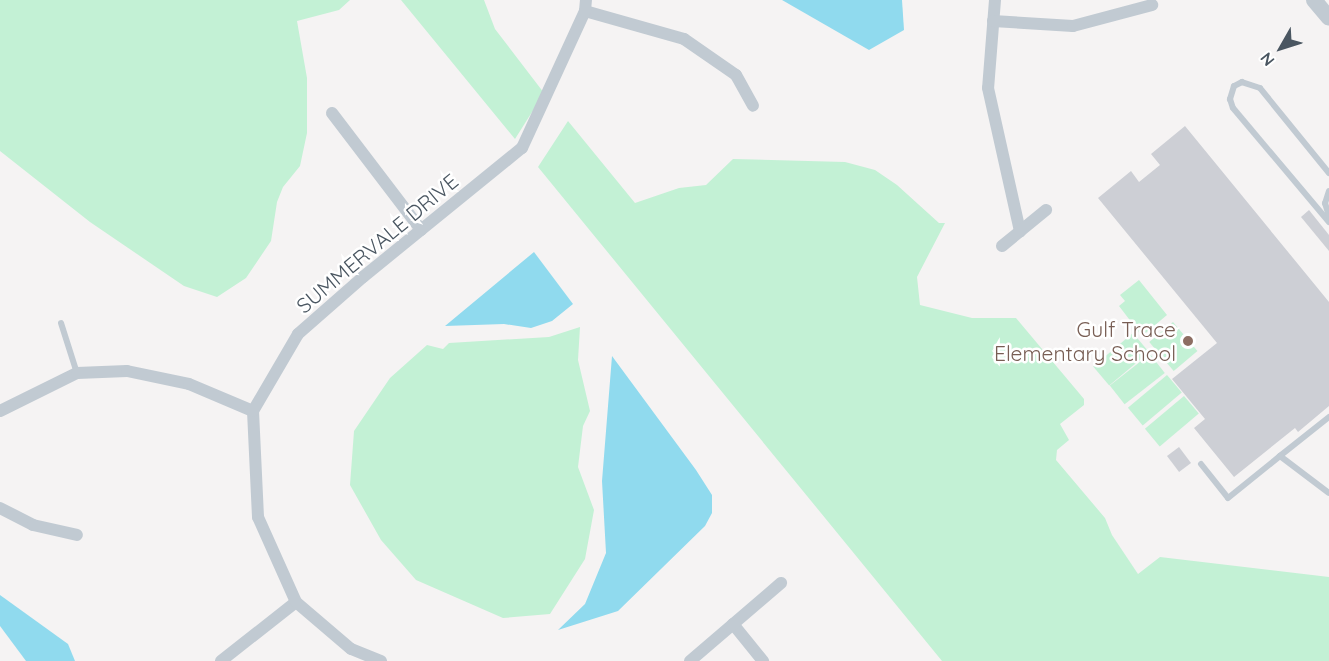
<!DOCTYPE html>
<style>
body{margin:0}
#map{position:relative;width:1329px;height:661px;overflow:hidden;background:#f5f3f3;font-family:Quicksand,sans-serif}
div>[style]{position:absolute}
.green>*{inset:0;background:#c3f1d5;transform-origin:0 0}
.water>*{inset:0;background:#90daee}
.building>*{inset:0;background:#cdcfd5;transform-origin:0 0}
.service>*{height:6px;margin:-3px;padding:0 3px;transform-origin:3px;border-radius:3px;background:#c1cad2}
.minor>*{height:12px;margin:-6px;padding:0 6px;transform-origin:6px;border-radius:6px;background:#c1cad2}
.tertiary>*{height:16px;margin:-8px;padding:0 8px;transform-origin:8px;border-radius:8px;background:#c1cad2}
.dots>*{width:16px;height:16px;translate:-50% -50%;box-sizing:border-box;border:3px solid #fff;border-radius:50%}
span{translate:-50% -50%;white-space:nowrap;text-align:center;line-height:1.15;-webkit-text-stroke:5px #fff;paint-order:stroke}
.street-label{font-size:21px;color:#4a5661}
.education-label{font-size:21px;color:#785e54}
.right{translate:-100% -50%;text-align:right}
.north{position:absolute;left:1251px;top:18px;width:60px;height:60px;-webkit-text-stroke:4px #fff;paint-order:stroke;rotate:231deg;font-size:16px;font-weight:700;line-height:24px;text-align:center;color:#4a5661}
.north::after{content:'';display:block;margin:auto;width:21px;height:27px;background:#4a5661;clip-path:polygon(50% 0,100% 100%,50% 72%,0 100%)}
</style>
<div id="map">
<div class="green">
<i style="clip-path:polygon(0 0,350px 0,339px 10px,297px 21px,307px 78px,307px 133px,300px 166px,283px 187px,277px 202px,271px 241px,246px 278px,217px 297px,184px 286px,90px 222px,0 151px)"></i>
<i style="clip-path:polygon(401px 0,484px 0,495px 29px,544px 93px,515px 139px)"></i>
<i style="clip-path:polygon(568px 121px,635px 203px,679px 188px,706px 185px,733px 159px,845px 162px,875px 170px,897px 185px,939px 223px,945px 223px,917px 277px,920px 305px,972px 318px,1016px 318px,1084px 399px,1084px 405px,1060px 424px,1069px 440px,1057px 450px,1056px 460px,1105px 518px,1112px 535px,1138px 574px,1160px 557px,1329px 577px,1329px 661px,942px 661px,538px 167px)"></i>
<i style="clip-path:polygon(1139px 280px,1167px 315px,1142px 336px,1119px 306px,1125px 301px,1120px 295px)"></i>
<i style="left:1173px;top:322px;width:38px;height:31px;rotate:50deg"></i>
<i style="clip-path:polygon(580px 327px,578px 360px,590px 411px,583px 426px,578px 467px,594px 510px,585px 559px,550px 614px,503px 618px,416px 580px,381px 540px,350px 485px,354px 431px,390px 378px,427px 345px,443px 349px,449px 343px,549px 337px)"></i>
<i style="left:1133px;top:333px;width:25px;height:52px;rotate:50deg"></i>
<i style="left:1150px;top:354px;width:24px;height:51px;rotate:52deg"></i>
<i style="left:1167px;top:375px;width:23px;height:51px;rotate:50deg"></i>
<i style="left:1184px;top:396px;width:23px;height:51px;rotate:50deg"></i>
</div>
<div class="water">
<i style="clip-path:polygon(782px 0,902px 0,904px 30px,869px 50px)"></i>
<i style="clip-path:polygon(534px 252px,573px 304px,552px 321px,531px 328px,504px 324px,445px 326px)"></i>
<i style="clip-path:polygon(612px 356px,696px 470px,712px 495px,712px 513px,705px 526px,618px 611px,558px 630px,585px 604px,606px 553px,602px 481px)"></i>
<i style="clip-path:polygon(0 595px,68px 644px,75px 661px,26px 661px,0 626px)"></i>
</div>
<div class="building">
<i style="clip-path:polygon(1185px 126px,1329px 302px,1329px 406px,1298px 432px,1295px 428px,1234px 477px,1194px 428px,1205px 419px,1172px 379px,1217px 343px,1098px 198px,1131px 171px,1139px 182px,1160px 165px,1151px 154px)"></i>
<i style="clip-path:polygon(1309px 210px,1329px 235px,1329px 251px,1301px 217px)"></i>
<i style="left:1179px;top:447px;width:20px;height:15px;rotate:53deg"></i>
</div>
<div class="service">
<i style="left:1329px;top:173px;width:109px;rotate:-129.1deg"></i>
<i style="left:1260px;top:88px;width:19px;rotate:-162deg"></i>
<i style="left:1242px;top:82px;width:9px;rotate:153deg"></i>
<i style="left:1234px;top:86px;width:14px;rotate:107deg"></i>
<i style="left:1230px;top:99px;width:9px;rotate:72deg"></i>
<i style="left:1233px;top:108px;width:149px;rotate:49.9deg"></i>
<i style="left:1329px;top:191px;width:13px;rotate:108deg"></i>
<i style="left:1325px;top:203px;width:14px;rotate:73deg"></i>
<i style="left:61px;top:323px;width:52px;rotate:72.3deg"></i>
<i style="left:1329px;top:417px;width:63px;rotate:141.5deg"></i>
<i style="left:1280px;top:456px;width:61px;rotate:37.1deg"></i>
<i style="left:1201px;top:464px;width:43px;rotate:51.5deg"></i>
<i style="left:1228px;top:498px;width:67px;rotate:-38.9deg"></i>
</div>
<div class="minor">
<i style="left:995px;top:0;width:88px;rotate:94.5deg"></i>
<i style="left:988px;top:88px;width:147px;rotate:77.4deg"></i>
<i style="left:585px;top:11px;width:103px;rotate:15.8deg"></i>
<i style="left:684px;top:39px;width:63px;rotate:34.7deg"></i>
<i style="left:736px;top:75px;width:35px;rotate:61deg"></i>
<i style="left:993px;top:21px;width:80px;rotate:3.6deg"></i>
<i style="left:1073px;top:26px;width:82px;rotate:-14.9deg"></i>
<i style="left:332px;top:113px;width:147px;rotate:52.7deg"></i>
<i style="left:1002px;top:246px;width:57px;rotate:-39.3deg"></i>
<i style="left:0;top:411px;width:86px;rotate:-26.3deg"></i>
<i style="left:77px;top:373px;width:50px;rotate:-2.3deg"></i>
<i style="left:127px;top:371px;width:63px;rotate:11.8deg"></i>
<i style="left:189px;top:384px;width:69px;rotate:22.9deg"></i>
<i style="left:0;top:508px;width:37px;rotate:27deg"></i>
<i style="left:33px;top:525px;width:45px;rotate:12.8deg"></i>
<i style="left:733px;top:624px;width:48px;rotate:51deg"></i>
<i style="left:221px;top:661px;width:95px;rotate:-38.2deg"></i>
<i style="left:381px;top:661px;width:32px;rotate:-158deg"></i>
<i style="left:351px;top:649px;width:72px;rotate:-139.5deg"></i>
<i style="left:296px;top:602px;width:93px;rotate:-114.1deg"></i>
<i style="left:258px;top:517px;width:106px;rotate:-92.7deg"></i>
<i style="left:253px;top:411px;width:89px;rotate:-59.7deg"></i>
<i style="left:298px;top:334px;width:86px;rotate:-41.2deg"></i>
<i style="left:363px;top:277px;width:205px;rotate:-39.1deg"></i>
<i style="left:522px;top:148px;width:151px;rotate:-65.3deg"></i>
<i style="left:585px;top:11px;width:11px;rotate:-85deg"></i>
<i style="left:690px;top:661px;width:120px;rotate:-40.6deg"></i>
</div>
<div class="tertiary">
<i style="left:1314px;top:0;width:23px;rotate:50deg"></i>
</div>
<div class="dots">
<i style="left:1188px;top:341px;background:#8d6e63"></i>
</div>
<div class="street-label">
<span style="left:377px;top:243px;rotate:-40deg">SUMMERVALE DRIVE</span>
</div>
<div class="education-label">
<span class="right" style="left:1176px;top:341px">Gulf Trace<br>Elementary School</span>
</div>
<div class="north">N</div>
</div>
